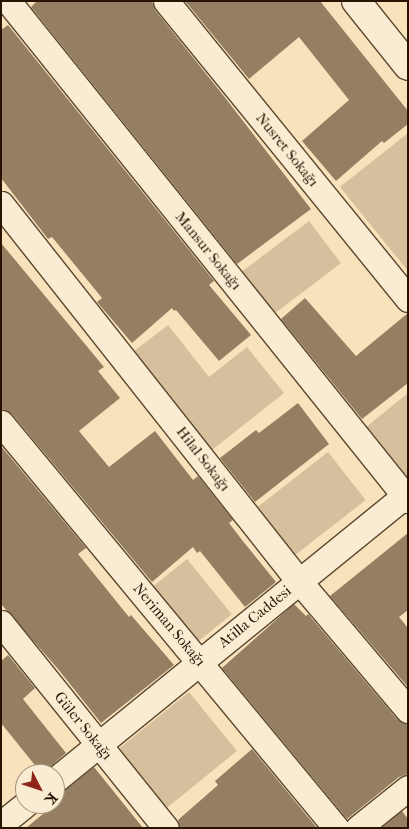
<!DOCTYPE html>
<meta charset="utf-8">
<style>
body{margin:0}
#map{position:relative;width:409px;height:829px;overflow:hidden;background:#f8e2bc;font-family:"IM FELL French Canon",serif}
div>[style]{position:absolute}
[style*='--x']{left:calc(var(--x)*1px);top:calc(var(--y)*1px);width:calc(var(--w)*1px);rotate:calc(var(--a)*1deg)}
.green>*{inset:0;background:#d5bf9c;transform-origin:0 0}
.building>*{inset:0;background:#947f62}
.roads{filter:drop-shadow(1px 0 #5c482f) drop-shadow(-1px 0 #5c482f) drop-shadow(0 1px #5c482f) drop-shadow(0 -1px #5c482f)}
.minor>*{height:25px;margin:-12.5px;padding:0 12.5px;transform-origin:12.5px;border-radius:12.5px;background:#faecd3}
.tertiary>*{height:28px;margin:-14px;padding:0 14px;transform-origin:14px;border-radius:14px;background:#faecd3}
span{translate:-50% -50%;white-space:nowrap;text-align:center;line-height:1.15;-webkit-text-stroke:5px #faecd3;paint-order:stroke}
.street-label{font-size:15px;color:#281400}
.frame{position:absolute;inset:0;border:2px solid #281400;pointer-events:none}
.north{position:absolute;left:15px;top:764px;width:50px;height:50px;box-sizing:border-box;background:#faecd3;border:1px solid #a6967f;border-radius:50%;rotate:131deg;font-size:14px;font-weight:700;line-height:20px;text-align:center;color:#281400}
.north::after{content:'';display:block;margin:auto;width:18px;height:22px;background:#8f2418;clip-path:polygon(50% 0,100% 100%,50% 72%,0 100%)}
</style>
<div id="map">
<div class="green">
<div style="clip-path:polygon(408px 133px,408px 271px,340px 187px)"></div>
<div style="left:309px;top:221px;width:53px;height:89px;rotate:53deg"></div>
<div style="clip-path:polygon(168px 325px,209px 377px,247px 347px,284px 393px,207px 454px,129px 355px)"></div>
<div style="clip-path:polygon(408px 393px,408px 476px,400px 482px,360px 432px)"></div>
<div style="left:328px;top:452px;width:61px;height:93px;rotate:52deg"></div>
<div style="left:187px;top:559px;width:71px;height:56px;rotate:51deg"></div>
<div style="left:189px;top:692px;width:76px;height:103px;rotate:51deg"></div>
</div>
<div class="building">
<div style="clip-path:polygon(37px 1px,152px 1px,155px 10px,223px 95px,311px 209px,237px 264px,31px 7px)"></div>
<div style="clip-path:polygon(185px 1px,320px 1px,408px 111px,408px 124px,384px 143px,382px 141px,336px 181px,302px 141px,349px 100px,299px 37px,249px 79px)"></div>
<div style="clip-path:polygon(8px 25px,214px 281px,209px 285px,251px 335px,219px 361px,176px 310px,174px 311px,172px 308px,132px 343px,97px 302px,102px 298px,52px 237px,48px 239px,1px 178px,1px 30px)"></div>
<div style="clip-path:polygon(1px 243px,104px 367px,98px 371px,120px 398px,79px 431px,109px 467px,155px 431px,193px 480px,198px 476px,233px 520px,229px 523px,242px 540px,276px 582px,245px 607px,200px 551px,197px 553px,193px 547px,152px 582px,12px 414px,1px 409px)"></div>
<div style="clip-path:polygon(305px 298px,356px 356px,408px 313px,408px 383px,362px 419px,281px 319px)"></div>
<div style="clip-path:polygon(298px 403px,329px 444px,255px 502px,220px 458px,256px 430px,259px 433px)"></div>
<div style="clip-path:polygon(1px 446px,86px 548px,78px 554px,129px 617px,131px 615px,174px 665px,101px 723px,58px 669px,1px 604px)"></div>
<div style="clip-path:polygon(408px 533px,408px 610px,399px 617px,408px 628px,408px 687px,330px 596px)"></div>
<div style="clip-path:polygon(294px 604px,306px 616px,308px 614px,397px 719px,408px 724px,408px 774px,399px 777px,347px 819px,222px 668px)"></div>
<div style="clip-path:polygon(8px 655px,35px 688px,23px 699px,66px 753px,42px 774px,1px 723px,1px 661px)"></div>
<div style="clip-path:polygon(252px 749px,317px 828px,180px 828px,178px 820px,218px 785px,215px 781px)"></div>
<div style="clip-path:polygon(94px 767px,143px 828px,26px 828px,61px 799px,57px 794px,64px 791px)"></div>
<div style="clip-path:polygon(402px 811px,408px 819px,408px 828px,381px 828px)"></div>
</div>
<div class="roads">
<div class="minor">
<div style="--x:8;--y:1;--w:640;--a:51.28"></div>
<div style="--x:166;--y:1;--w:384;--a:50.9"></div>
<div style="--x:1;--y:204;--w:481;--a:51.7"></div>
<div style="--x:299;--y:581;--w:169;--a:49.8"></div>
<div style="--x:1;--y:423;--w:526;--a:50.4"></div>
<div style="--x:1;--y:623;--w:263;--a:51.2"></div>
<div style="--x:55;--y:780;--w:455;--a:-39.1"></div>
<div style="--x:1;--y:824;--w:32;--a:-39"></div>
<div style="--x:358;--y:828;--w:64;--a:-38.7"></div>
</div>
<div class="tertiary">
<div style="--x:356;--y:1;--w:83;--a:51.3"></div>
</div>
</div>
<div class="street-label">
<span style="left:287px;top:150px;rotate:51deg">Nusret Sokağı</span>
<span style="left:208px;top:251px;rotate:51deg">Mansur Sokağı</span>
<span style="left:203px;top:459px;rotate:52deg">Hilal Sokağı</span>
<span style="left:255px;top:617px;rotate:-39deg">Atilla Caddesi</span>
<span style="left:169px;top:625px;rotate:50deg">Neriman Sokağı</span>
<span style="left:83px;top:726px;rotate:51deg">Güler Sokağı</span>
</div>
<div class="frame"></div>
<div class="north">K</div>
</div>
